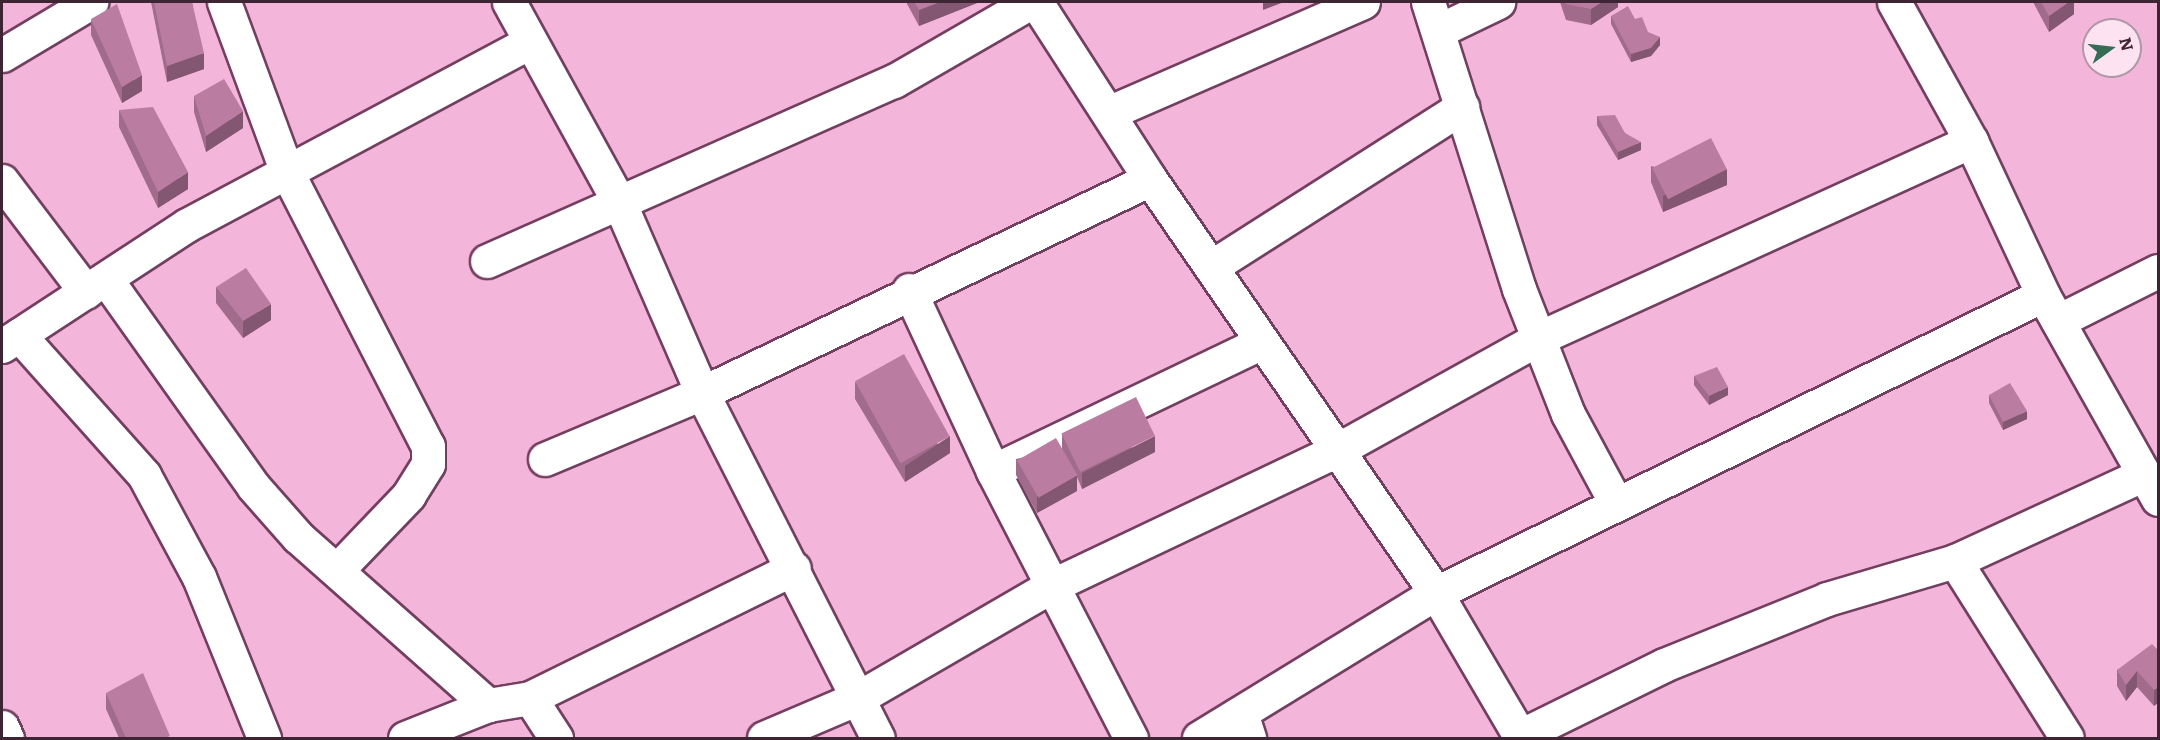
<!DOCTYPE html>
<style>
body{margin:0}
#map{position:relative;width:2160px;height:740px;overflow:hidden;background:#f3b6da;font-family:Literata,serif}
div>[style]{position:absolute}
[style*='--x']{left:calc(var(--x)*1px);top:calc(var(--y)*1px);width:calc(var(--w)*1px);rotate:calc(var(--a)*1deg)}
.roads{filter:drop-shadow(2px 0 #733f60) drop-shadow(-2px 0 #733f60) drop-shadow(0 2px #733f60) drop-shadow(0 -2px #733f60)}
.minor>*{height:33px;margin:-16.5px;padding:0 16.5px;transform-origin:16.5px;border-radius:16.5px;background:#fff}
.wall>*{inset:0;background:#a16b8b}
.shaded-wall>*{inset:0;background:#835771}
.building>*{inset:0;background:#bb7ca2;transform-origin:0 0}
span{translate:-50% -50%;white-space:nowrap;text-align:center;line-height:1.15;-webkit-text-stroke:6px #fde3f2;paint-order:stroke}
.frame{position:absolute;inset:0;border:3px solid #3d2534;pointer-events:none}
.north{position:absolute;left:2082px;top:18px;width:60px;height:60px;box-sizing:border-box;background:#fde3f2;border:2px solid #b097a6;border-radius:50%;rotate:75deg;font-size:16px;font-weight:700;line-height:24px;text-align:center;color:#3d2534}
.north::after{content:'';display:block;margin:auto;width:21px;height:27px;background:#356d54;clip-path:polygon(50% 0,100% 100%,50% 72%,0 100%)}
</style>
<div id="map">
<div class="roads">
<div class="minor">
<div style="--x:224;--y:2;--w:181;--a:69.7"></div>
<div style="--x:287;--y:172;--w:308;--a:62.8"></div>
<div style="--x:428;--y:446;--w:18;--a:90"></div>
<div style="--x:428;--y:464;--w:36;--a:122"></div>
<div style="--x:409;--y:495;--w:103;--a:133.8"></div>
<div style="--x:509;--y:2;--w:230;--a:61.2"></div>
<div style="--x:620;--y:204;--w:206;--a:66.5"></div>
<div style="--x:702;--y:393;--w:387;--a:63"></div>
<div style="--x:1036;--y:2;--w:211;--a:57.2"></div>
<div style="--x:1150;--y:179;--w:503;--a:55.36"></div>
<div style="--x:1436;--y:593;--w:168;--a:59.6"></div>
<div style="--x:1428;--y:2;--w:301;--a:72.4"></div>
<div style="--x:1519;--y:289;--w:134;--a:68.6"></div>
<div style="--x:1568;--y:414;--w:101;--a:61.7"></div>
<div style="--x:1894;--y:2;--w:159;--a:61"></div>
<div style="--x:1971;--y:141;--w:170;--a:64.9"></div>
<div style="--x:2043;--y:295;--w:234;--a:60.6"></div>
<div style="--x:1438;--y:31;--w:67;--a:-25.8"></div>
<div style="--x:2;--y:55;--w:104;--a:-30.8"></div>
<div style="--x:1108;--y:113;--w:278;--a:-23.5"></div>
<div style="--x:2;--y:181;--w:139;--a:52.9"></div>
<div style="--x:487;--y:261;--w:445;--a:-23.9"></div>
<div style="--x:894;--y:81;--w:158;--a:-30"></div>
<div style="--x:1211;--y:267;--w:298;--a:-32.5"></div>
<div style="--x:106;--y:279;--w:254;--a:54.6"></div>
<div style="--x:253;--y:486;--w:68;--a:48.6"></div>
<div style="--x:298;--y:537;--w:254;--a:41.5"></div>
<div style="--x:909;--y:290;--w:200;--a:65.1"></div>
<div style="--x:993;--y:471;--w:301;--a:62.7"></div>
<div style="--x:2058;--y:321;--w:112;--a:-26.6"></div>
<div style="--x:19;--y:335;--w:188;--a:48.2"></div>
<div style="--x:144;--y:475;--w:116;--a:61.7"></div>
<div style="--x:199;--y:577;--w:174;--a:68"></div>
<div style="--x:2;--y:346;--w:221;--a:-33.2"></div>
<div style="--x:187;--y:225;--w:387;--a:-28.1"></div>
<div style="--x:545;--y:459;--w:170;--a:-22.8"></div>
<div style="--x:702;--y:393;--w:496;--a:-25.5"></div>
<div style="--x:993;--y:471;--w:298;--a:-25.6"></div>
<div style="--x:1955;--y:561;--w:209;--a:57.7"></div>
<div style="--x:530;--y:698;--w:48;--a:57"></div>
<div style="--x:1241;--y:713;--w:26;--a:72"></div>
<div style="--x:2;--y:727;--w:12;--a:66"></div>
<div style="--x:1520;--y:736;--w:161;--a:-26.2"></div>
<div style="--x:1664;--y:665;--w:176;--a:-22"></div>
<div style="--x:1827;--y:599;--w:134;--a:-16.5"></div>
<div style="--x:1955;--y:561;--w:208;--a:-24.7"></div>
<div style="--x:405;--y:738;--w:89;--a:-21.7"></div>
<div style="--x:488;--y:705;--w:43;--a:-9.5"></div>
<div style="--x:530;--y:698;--w:294;--a:-26.2"></div>
<div style="--x:764;--y:738;--w:102;--a:-23.1"></div>
<div style="--x:858;--y:698;--w:223;--a:-30.1"></div>
<div style="--x:1051;--y:586;--w:319;--a:-25.4"></div>
<div style="--x:1339;--y:449;--w:229;--a:-29"></div>
<div style="--x:1539;--y:338;--w:475;--a:-24.5"></div>
<div style="--x:1199;--y:738;--w:278;--a:-31.5"></div>
<div style="--x:1436;--y:593;--w:676;--a:-26.15"></div>
</div>
</div>
<div class="wall">
<div style="clip-path:polygon(151px 2px,192px 2px,204px 69px,167px 82px)"></div>
<div style="clip-path:polygon(906px 2px,977px 2px,977px 3px,919px 26px)"></div>
<div style="clip-path:polygon(1560px 2px,1618px 2px,1618px 7px,1591px 25px,1566px 20px)"></div>
<div style="clip-path:polygon(2033px 2px,2074px 2px,2074px 14px,2049px 32px)"></div>
<div style="clip-path:polygon(1611px 16px,1635px 19px,1660px 45px,1651px 56px,1631px 62px,1611px 24px)"></div>
<div style="clip-path:polygon(91px 19px,142px 91px,122px 103px,91px 35px)"></div>
<div style="clip-path:polygon(194px 96px,243px 128px,206px 152px,194px 112px)"></div>
<div style="clip-path:polygon(119px 110px,188px 189px,158px 208px,119px 127px)"></div>
<div style="clip-path:polygon(1597px 116px,1625px 133px,1641px 150px,1618px 160px,1597px 125px)"></div>
<div style="clip-path:polygon(1651px 166px,1727px 185px,1663px 212px,1651px 182px)"></div>
<div style="clip-path:polygon(216px 287px,271px 320px,243px 338px,216px 303px)"></div>
<div style="clip-path:polygon(1694px 376px,1728px 395px,1709px 405px,1694px 385px)"></div>
<div style="clip-path:polygon(855px 382px,950px 453px,905px 482px,855px 399px)"></div>
<div style="clip-path:polygon(1989px 395px,2027px 419px,2003px 430px,1989px 403px)"></div>
<div style="clip-path:polygon(1062px 434px,1155px 452px,1082px 489px,1077px 477px,1077px 491px,1037px 513px,1016px 475px,1016px 459px,1062px 449px)"></div>
<div style="clip-path:polygon(2158px 650px,2154px 706px,2137px 687px,2126px 701px,2117px 686px,2117px 670px)"></div>
<div style="clip-path:polygon(106px 693px,170px 738px,119px 738px,106px 709px)"></div>
</div>
<div class="shaded-wall">
<div style="clip-path:polygon(940px 2px,977px 2px,977px 3px,919px 26px,919px 10px)"></div>
<div style="clip-path:polygon(1263px 2px,1284px 2px,1263px 10px)"></div>
<div style="clip-path:polygon(1602px 2px,1618px 2px,1618px 7px,1591px 25px,1591px 9px)"></div>
<div style="clip-path:polygon(2069px 2px,2074px 2px,2074px 14px,2049px 32px,2049px 16px)"></div>
<div style="clip-path:polygon(1660px 37px,1660px 45px,1651px 56px,1631px 62px,1631px 54px)"></div>
<div style="clip-path:polygon(204px 53px,204px 69px,167px 82px,167px 66px)"></div>
<div style="clip-path:polygon(142px 75px,142px 91px,122px 103px,122px 87px)"></div>
<div style="clip-path:polygon(243px 111px,243px 128px,206px 152px,206px 136px)"></div>
<div style="clip-path:polygon(1641px 142px,1641px 150px,1618px 160px,1618px 152px)"></div>
<div style="clip-path:polygon(1727px 169px,1727px 185px,1663px 212px,1663px 196px)"></div>
<div style="clip-path:polygon(188px 172px,188px 189px,158px 208px,158px 192px)"></div>
<div style="clip-path:polygon(271px 304px,271px 320px,243px 338px,243px 321px)"></div>
<div style="clip-path:polygon(1728px 387px,1728px 395px,1709px 405px,1709px 396px)"></div>
<div style="clip-path:polygon(2027px 411px,2027px 419px,2003px 430px,2003px 422px)"></div>
<div style="clip-path:polygon(950px 436px,950px 453px,905px 482px,905px 466px)"></div>
<div style="clip-path:polygon(1155px 436px,1155px 452px,1082px 489px,1082px 473px)"></div>
<div style="clip-path:polygon(1077px 475px,1077px 491px,1037px 513px,1037px 496px)"></div>
<div style="clip-path:polygon(2137px 671px,2137px 687px,2126px 701px,2126px 685px)"></div>
<div style="clip-path:polygon(2158px 687px,2158px 703px,2154px 706px,2154px 690px)"></div>
</div>
<div class="building">
<div style="clip-path:polygon(154px 2px,192px 2px,204px 53px,167px 66px)"></div>
<div style="clip-path:polygon(914px 2px,940px 2px,919px 10px)"></div>
<div style="clip-path:polygon(1565px 2px,1602px 2px,1591px 9px,1566px 4px)"></div>
<div style="clip-path:polygon(2041px 2px,2069px 2px,2049px 16px)"></div>
<div style="clip-path:polygon(117px 4px,142px 75px,122px 87px,91px 19px)"></div>
<div style="clip-path:polygon(1628px 6px,1635px 19px,1642px 17px,1648px 32px,1660px 37px,1651px 48px,1631px 54px,1611px 16px)"></div>
<div style="clip-path:polygon(224px 79px,243px 111px,206px 136px,194px 96px)"></div>
<div style="clip-path:polygon(153px 107px,188px 172px,158px 192px,119px 110px)"></div>
<div style="clip-path:polygon(1615px 115px,1625px 133px,1641px 142px,1618px 152px,1597px 116px)"></div>
<div style="left:1711px;top:138px;width:35px;height:66px;rotate:63deg"></div>
<div style="clip-path:polygon(246px 268px,271px 304px,243px 321px,216px 287px)"></div>
<div style="left:904px;top:354px;width:94px;height:56px;rotate:61deg"></div>
<div style="clip-path:polygon(1717px 367px,1728px 387px,1709px 396px,1694px 376px)"></div>
<div style="clip-path:polygon(2010px 383px,2027px 411px,2003px 422px,1989px 395px)"></div>
<div style="left:1136px;top:397px;width:43px;height:83px;rotate:64deg"></div>
<div style="left:1056px;top:438px;width:43px;height:45px;rotate:60deg"></div>
<div style="clip-path:polygon(2152px 644px,2158px 650px,2158px 687px,2154px 690px,2137px 671px,2126px 685px,2117px 670px)"></div>
<div style="clip-path:polygon(143px 673px,170px 736px,163px 738px,126px 738px,106px 693px)"></div>
</div>
<div class="frame"></div>
<div class="north">N</div>
</div>
